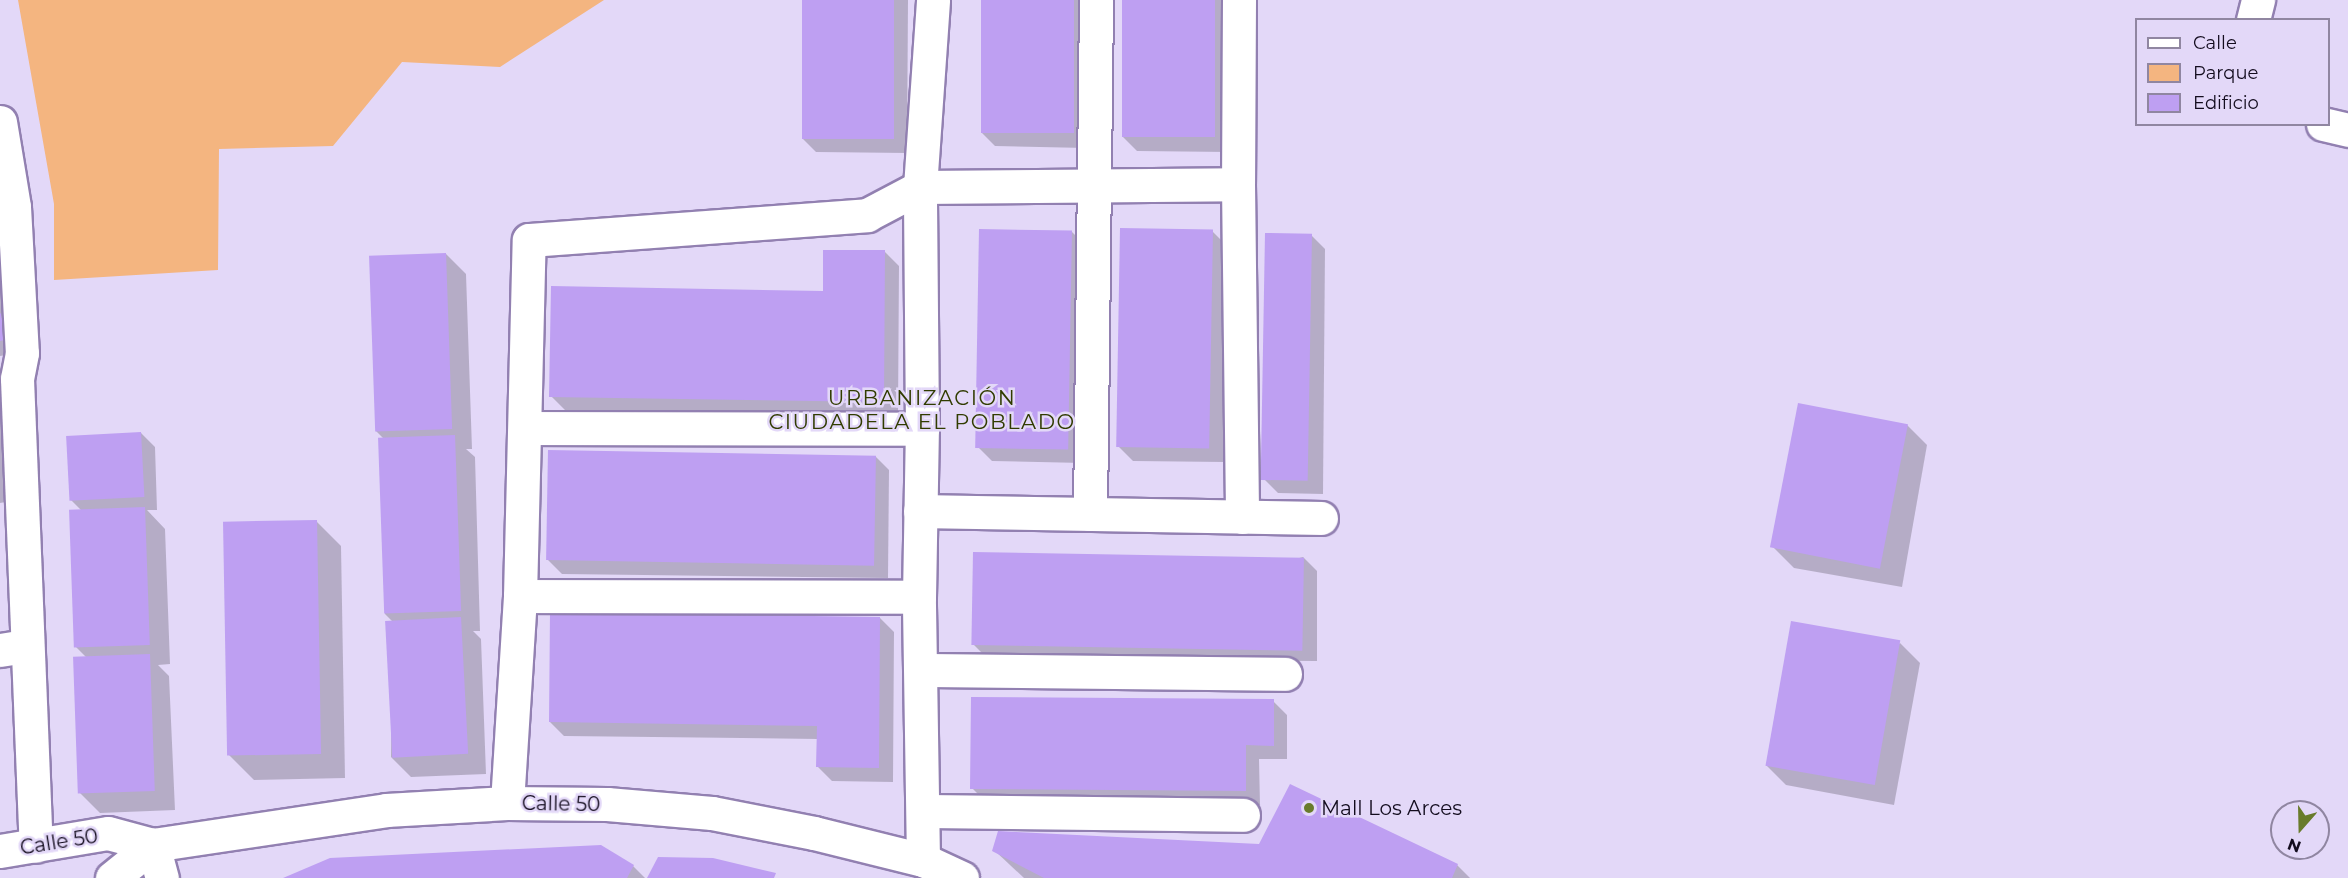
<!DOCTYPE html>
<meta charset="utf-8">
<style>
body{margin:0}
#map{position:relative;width:2348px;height:878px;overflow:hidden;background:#e3d8f8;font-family:Montserrat,sans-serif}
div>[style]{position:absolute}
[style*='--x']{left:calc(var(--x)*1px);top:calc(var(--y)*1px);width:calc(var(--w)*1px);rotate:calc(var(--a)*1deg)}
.green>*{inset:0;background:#f4b580}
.shadow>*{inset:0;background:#0003}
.building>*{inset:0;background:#be9ff2;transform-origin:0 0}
.roads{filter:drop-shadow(2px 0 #9280b1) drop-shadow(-2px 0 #9280b1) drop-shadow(0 2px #9280b1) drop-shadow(0 -2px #9280b1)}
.minor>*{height:33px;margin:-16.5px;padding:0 16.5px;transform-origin:16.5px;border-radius:16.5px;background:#fff}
.tertiary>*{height:33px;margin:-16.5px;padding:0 16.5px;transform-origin:16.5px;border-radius:16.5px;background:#fff}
.secondary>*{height:33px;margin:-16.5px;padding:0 16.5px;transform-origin:16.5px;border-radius:16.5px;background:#fff}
.dots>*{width:16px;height:16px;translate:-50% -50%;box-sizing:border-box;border:3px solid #e3d8f8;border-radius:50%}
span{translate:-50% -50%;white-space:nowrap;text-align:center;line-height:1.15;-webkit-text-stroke:5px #e3d8f8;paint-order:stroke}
.street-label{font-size:20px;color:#130c1e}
.poi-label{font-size:20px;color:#130c1e}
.left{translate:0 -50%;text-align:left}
.neighbourhood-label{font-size:21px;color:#313c00;letter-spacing:1.5px}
.legend{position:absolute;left:2135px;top:18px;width:195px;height:108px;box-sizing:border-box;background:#e3d8f8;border:2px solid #9086a1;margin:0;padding:8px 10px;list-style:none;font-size:18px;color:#130c1e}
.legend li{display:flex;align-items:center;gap:12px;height:30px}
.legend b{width:30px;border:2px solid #9086a1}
.north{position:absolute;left:2270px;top:800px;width:60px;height:60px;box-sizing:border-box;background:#e3d8f8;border:2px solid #9086a1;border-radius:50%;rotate:200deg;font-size:16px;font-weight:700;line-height:24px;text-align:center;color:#130c1e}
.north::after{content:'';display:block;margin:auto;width:21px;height:27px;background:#697b2b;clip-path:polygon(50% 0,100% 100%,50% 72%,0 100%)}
</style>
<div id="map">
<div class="green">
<div style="clip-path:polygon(18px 0,604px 0,500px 67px,402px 62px,333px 146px,219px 149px,218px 270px,54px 280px,54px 204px)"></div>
</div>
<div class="shadow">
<div style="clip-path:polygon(803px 0,908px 0,907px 153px,816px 152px,802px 138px)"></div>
<div style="clip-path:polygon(982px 0,1088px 0,1086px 148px,995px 146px,981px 132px)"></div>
<div style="clip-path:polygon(1124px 0,1229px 0,1228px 152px,1137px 151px,1123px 137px)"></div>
<div style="clip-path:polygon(1071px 231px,1085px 245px,1083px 463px,992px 461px,978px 447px)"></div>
<div style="clip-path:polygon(1212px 231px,1226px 245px,1224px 462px,1133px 461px,1119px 447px)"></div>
<div style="clip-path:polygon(1311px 235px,1325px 249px,1323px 494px,1278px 493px,1264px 479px)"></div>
<div style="clip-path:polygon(0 241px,19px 353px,0 356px)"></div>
<div style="clip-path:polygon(885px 252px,899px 266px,898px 415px,565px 410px,551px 396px,824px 292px)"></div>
<div style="clip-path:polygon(446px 254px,466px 274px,472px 449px,466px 449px,475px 457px,480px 631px,473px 631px,481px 639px,486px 774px,411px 777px,391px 757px,392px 621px,385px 614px,384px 439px,376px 431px)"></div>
<div style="clip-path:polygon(0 392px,17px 500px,0 503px)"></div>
<div style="clip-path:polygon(1907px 425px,1927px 445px,1902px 587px,1794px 568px,1774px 548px)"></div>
<div style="clip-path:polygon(141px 433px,155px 447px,157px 510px,147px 510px,165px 529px,170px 664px,158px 665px,169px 676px,175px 810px,100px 813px,80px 793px,86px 657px,75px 646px,82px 511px,70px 499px)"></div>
<div style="clip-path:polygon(875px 456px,889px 470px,888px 578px,562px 574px,548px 560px)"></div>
<div style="clip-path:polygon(316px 521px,341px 546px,345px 778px,254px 780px,229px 755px)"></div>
<div style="clip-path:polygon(1303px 557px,1317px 571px,1317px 661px,988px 659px,974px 645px)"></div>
<div style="clip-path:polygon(880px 618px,894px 632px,893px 782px,832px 781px,818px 767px,818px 739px,564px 736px,550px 722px)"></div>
<div style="clip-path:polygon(1900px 643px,1920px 663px,1894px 805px,1786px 785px,1766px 765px)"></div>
<div style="clip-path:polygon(1273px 701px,1287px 715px,1287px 759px,1259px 759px,1260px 805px,986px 802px,972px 788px)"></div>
<div style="clip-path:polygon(1260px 845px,1457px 865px,1470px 878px,1024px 878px,994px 850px)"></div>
<div style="clip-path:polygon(601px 847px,633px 866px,645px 878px,287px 878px)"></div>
</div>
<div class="building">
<div style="left:802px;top:0;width:92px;height:139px"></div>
<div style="left:981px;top:0;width:93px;height:133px"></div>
<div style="left:1122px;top:0;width:93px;height:137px"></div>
<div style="left:1120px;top:228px;width:93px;height:219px;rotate:1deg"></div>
<div style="left:979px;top:229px;width:93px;height:219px;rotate:1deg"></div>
<div style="left:1265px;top:233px;width:47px;height:247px;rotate:1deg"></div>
<div style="clip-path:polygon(823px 250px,885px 250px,884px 402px,549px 397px,551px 286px,823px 291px)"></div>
<div style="left:446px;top:253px;width:176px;height:77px;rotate:88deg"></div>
<div style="clip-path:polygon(1px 313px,5px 340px,0 341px,0 314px)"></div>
<div style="left:1798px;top:403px;width:112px;height:147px;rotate:11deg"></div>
<div style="left:141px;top:432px;width:65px;height:75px;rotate:87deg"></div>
<div style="left:455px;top:435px;width:176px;height:77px;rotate:88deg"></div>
<div style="left:548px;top:450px;width:328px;height:110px;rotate:1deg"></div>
<div style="left:145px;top:507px;width:138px;height:76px;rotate:88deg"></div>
<div style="left:317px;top:520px;width:234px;height:94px;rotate:89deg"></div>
<div style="left:973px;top:552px;width:331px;height:93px;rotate:1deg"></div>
<div style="clip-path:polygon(550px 612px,880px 617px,879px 768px,816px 767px,817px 726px,549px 722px)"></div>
<div style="left:461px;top:617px;width:137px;height:76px;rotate:87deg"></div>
<div style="left:1791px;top:621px;width:111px;height:147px;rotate:10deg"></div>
<div style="left:150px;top:654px;width:137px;height:77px;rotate:88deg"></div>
<div style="clip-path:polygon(971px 697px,1274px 699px,1274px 746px,1246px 745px,1246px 791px,970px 789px)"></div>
<div style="clip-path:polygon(1290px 784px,1458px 864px,1452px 878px,1044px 878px,992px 851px,998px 831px,1259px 844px)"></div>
<div style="clip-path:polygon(601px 845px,634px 865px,627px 878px,283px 878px,330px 858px)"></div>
<div style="clip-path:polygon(658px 857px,713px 858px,776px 873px,774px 878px,647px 878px)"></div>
</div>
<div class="roads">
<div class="minor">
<div style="--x:1239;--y:0;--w:184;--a:90.3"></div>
<div style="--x:1238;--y:184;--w:333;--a:89.3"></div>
<div style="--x:2253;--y:20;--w:21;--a:-76"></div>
<div style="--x:2323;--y:124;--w:26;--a:13"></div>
<div style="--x:526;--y:428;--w:396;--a:0.1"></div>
<div style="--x:920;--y:511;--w:401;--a:1"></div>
<div style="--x:1090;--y:514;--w:514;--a:-89.33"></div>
<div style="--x:520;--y:596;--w:399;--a:0.1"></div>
<div style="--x:0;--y:650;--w:26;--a:-9"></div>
<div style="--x:921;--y:670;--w:364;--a:0.6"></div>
<div style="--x:507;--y:803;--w:207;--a:-86.4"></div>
<div style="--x:520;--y:596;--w:356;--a:-88.6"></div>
<div style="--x:529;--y:240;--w:339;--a:-4.2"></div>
<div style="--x:867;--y:215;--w:60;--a:-27.8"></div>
<div style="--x:920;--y:187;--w:318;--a:-0.5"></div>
<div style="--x:923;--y:811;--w:320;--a:0.7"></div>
<div style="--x:153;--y:845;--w:34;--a:75"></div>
<div style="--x:923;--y:860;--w:263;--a:-90.9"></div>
<div style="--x:919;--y:597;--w:168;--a:-89"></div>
<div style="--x:922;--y:429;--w:242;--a:-90.5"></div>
<div style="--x:920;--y:187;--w:187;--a:-86"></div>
</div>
<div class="tertiary">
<div style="--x:0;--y:122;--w:86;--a:80.6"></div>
<div style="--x:14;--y:207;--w:146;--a:86.9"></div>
<div style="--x:22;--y:353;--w:26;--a:101"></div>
<div style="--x:17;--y:379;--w:467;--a:87.7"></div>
</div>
<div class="secondary">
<div style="--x:0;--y:851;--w:109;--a:-9.5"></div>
<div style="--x:108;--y:833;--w:47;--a:14.9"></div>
<div style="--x:153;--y:845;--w:236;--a:-8.5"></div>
<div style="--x:386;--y:810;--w:121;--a:-3.3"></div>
<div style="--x:507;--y:803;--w:100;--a:0.6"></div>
<div style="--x:607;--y:804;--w:105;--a:4.9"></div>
<div style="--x:712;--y:813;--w:104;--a:11.1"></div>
<div style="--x:814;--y:833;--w:112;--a:13.9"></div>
<div style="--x:923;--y:860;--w:43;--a:24.8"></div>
<div style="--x:112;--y:878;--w:53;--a:-38.8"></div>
</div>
</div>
<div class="dots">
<div style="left:1309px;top:808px;background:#697b2b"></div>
</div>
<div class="street-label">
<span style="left:561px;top:804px;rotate:1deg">Calle 50</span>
<span style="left:59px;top:842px;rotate:-9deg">Calle 50</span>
</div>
<div class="poi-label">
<span class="left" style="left:1321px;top:808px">Mall Los Arces</span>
</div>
<div class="neighbourhood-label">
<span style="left:922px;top:410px">URBANIZACIÓN<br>CIUDADELA EL POBLADO</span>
</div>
<ul class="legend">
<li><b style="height:8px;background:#fff"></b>Calle</li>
<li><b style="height:16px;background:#f4b580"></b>Parque</li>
<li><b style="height:16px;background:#be9ff2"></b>Edificio</li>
</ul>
<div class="north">N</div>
</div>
